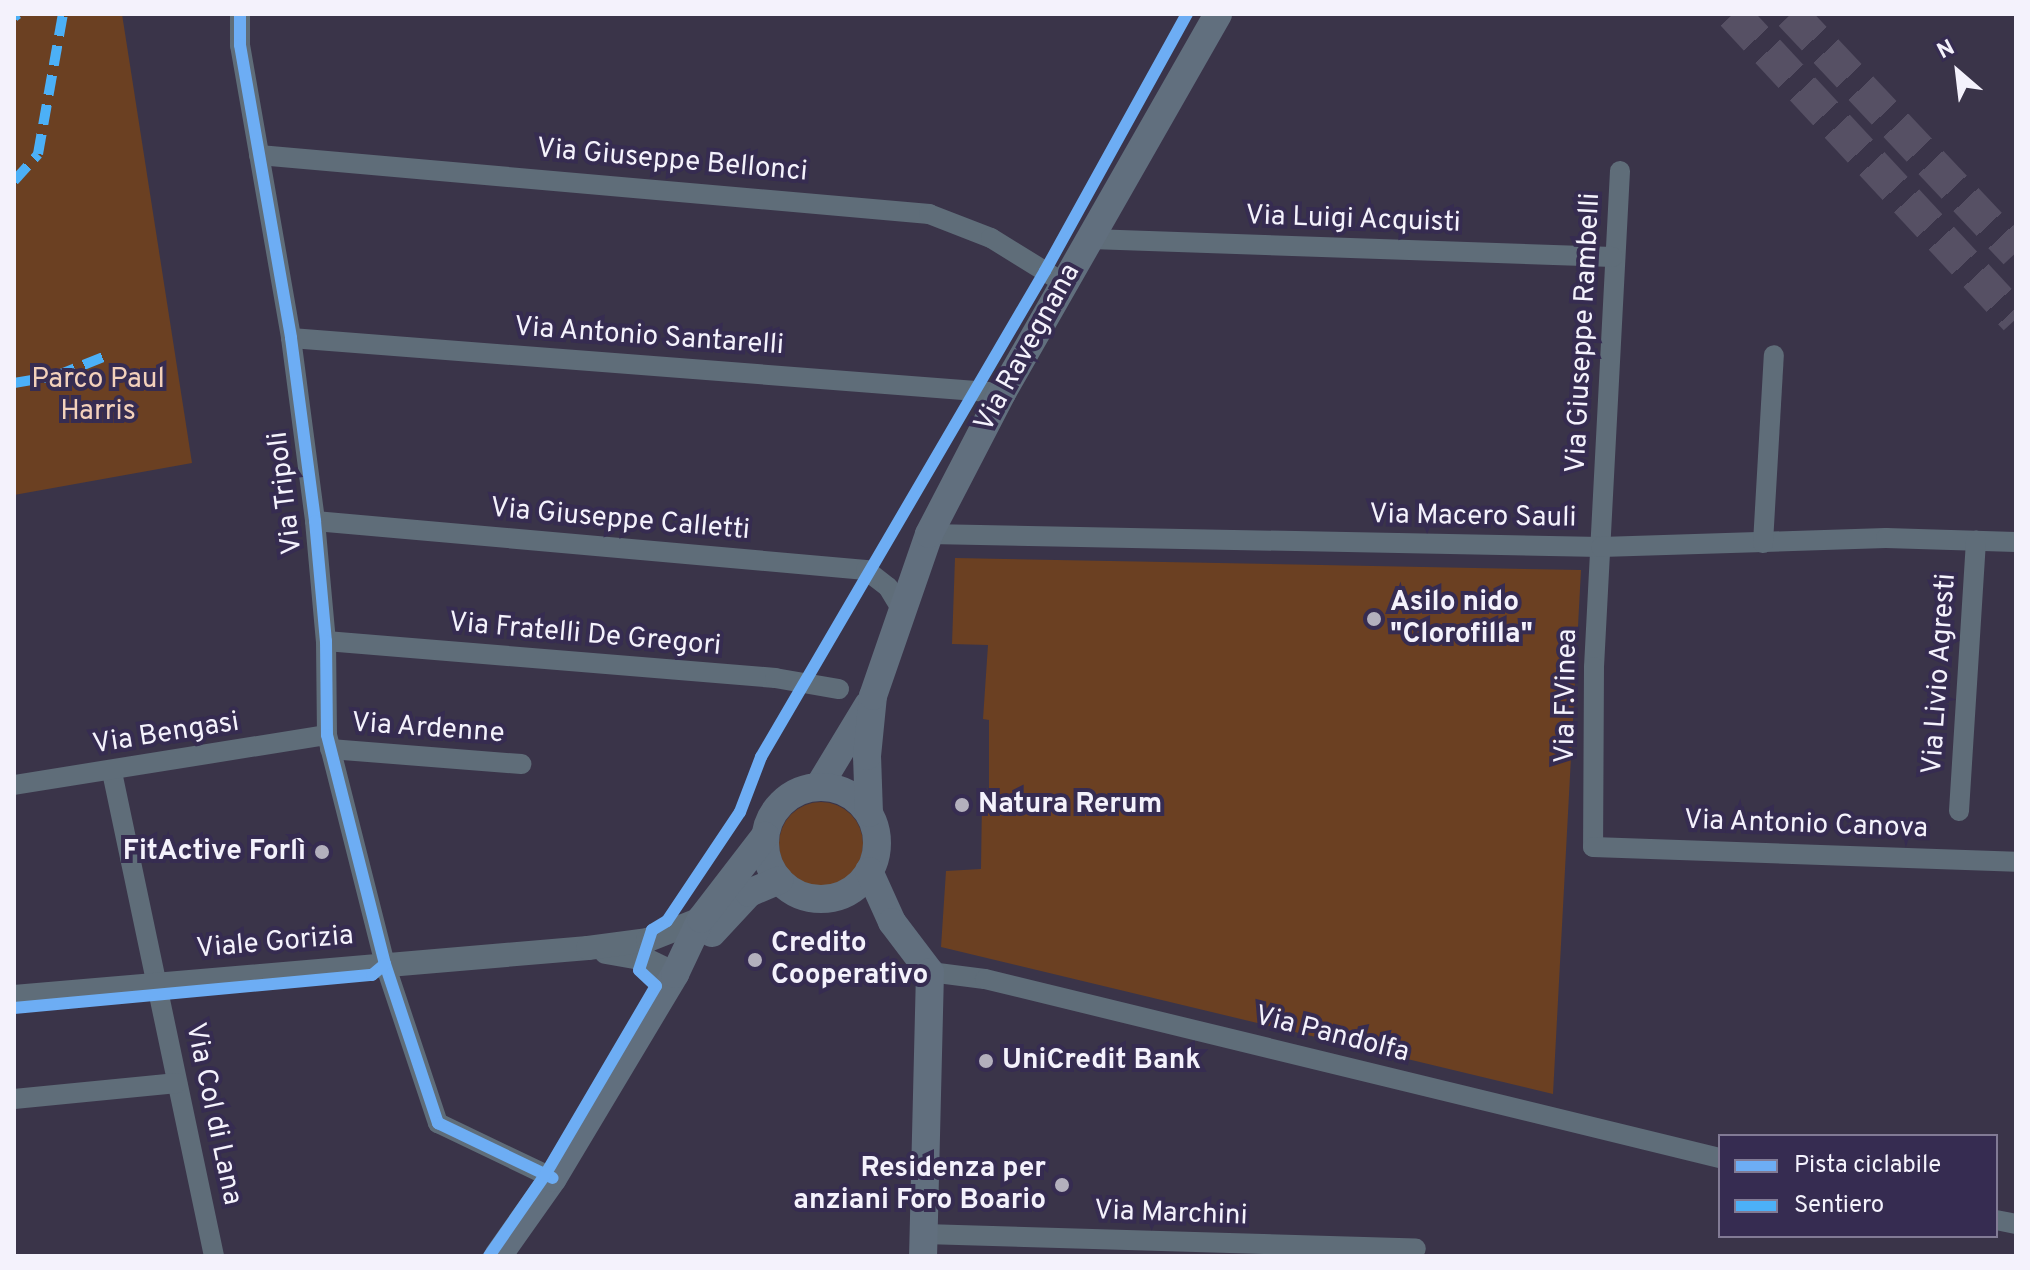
<!DOCTYPE html>
<meta charset="utf-8">
<style>
body{margin:0}
#map{position:relative;width:2030px;height:1270px;overflow:hidden;background:#3a3449;font-family:Overpass,sans-serif}
div>[style]{position:absolute}
[style*='--x']{left:calc(var(--x)*1px);top:calc(var(--y)*1px);width:calc(var(--w)*1px);rotate:calc(var(--a)*1deg)}
.green>*{inset:0;background:#6b4022}
.round{border-radius:50%}
.trunk-tunnel>*{height:34px;margin-top:-17px;transform-origin:0;background:repeating-linear-gradient(90deg,#565064 0 34px,transparent 0 51px)}
.minor>*{height:20px;margin:-10px;padding:0 10px;transform-origin:10px;border-radius:10px;background:#5f6d79}
.tertiary>*{height:24px;margin:-12px;padding:0 12px;transform-origin:12px;border-radius:12px;background:#5f6d79}
.secondary>*{height:28px;margin:-14px;padding:0 14px;transform-origin:14px;border-radius:14px;background:#616f7e}
.secondary>.ring{margin:-14px;padding:0;box-sizing:content-box;background:none;border:28px solid #616f7e;border-radius:50%}
.quiet>*{height:10px;margin-top:-5px;transform-origin:0;background:repeating-linear-gradient(90deg,#4cb0f7 0 20px,transparent 0 30px)}
.cycleway>*{height:12px;margin:-6px;padding:0 6px;transform-origin:6px;border-radius:6px;background:#6dadf4}
.dots>*{width:22px;height:22px;translate:-50% -50%;box-sizing:border-box;border:4px solid #362c51;border-radius:50%}
span{translate:-50% -50%;white-space:nowrap;text-align:center;line-height:1.15;-webkit-text-stroke:8px #362c51;paint-order:stroke}
.street-label{font-size:28px;color:#f4f2fc}
.park-label{font-size:28px;color:#f3d1bb}
.poi-label{font-size:28px;color:#f4f2fc;font-weight:700}
.left{translate:0 -50%;text-align:left}
.right{translate:-100% -50%;text-align:right}
.frame{position:absolute;inset:0;border:16px solid #f4f2fc;pointer-events:none}
.legend{position:absolute;left:1718px;top:1134px;width:280px;height:104px;box-sizing:border-box;background:#362c51;border:2px solid #827b95;margin:0;padding:10px 14px;list-style:none;font-size:24px;color:#f4f2fc}
.legend li{display:flex;align-items:center;gap:16px;height:40px}
.legend b{width:40px;border:2px solid #827b95}
.north{position:absolute;left:1918px;top:32px;width:80px;height:80px;-webkit-text-stroke:6px #362c51;paint-order:stroke;rotate:332deg;font-size:22px;font-weight:700;line-height:32px;text-align:center;color:#f4f2fc}
.north::after{content:'';display:block;margin:auto;width:28px;height:36px;background:#f4f2fc;clip-path:polygon(50% 0,100% 100%,50% 72%,0 100%)}
</style>
<div id="map">
<div class="green">
<div style="clip-path:polygon(14px 14px,122px 14px,192px 463px,14px 495px)"></div>
<div style="clip-path:polygon(955px 558px,1581px 570px,1553px 1094px,941px 947px,946px 871px,981px 869px,982px 799px,989px 798px,989px 720px,983px 719px,988px 645px,952px 644px)"></div>
<div class="round" style="left:779px;top:802px;width:84px;height:84px"></div>
</div>
<div class="trunk-tunnel">
<div style="--x:1733;--y:14;--w:416;--a:47.1"></div>
<div style="--x:1791;--y:14;--w:328;--a:46.7"></div>
</div>
<div class="minor">
<div style="--x:240;--y:14;--w:31;--a:90"></div>
<div style="--x:240;--y:45;--w:297;--a:80.1"></div>
<div style="--x:291;--y:338;--w:185;--a:82.5"></div>
<div style="--x:315;--y:521;--w:121;--a:84.8"></div>
<div style="--x:326;--y:641;--w:94;--a:89.4"></div>
<div style="--x:327;--y:735;--w:236;--a:75.8"></div>
<div style="--x:385;--y:964;--w:168;--a:71.6"></div>
<div style="--x:438;--y:1123;--w:127;--a:25.6"></div>
<div style="--x:259;--y:155;--w:673;--a:5.03"></div>
<div style="--x:929;--y:214;--w:66;--a:21.2"></div>
<div style="--x:991;--y:238;--w:86;--a:31.7"></div>
<div style="--x:1620;--y:171;--w:497;--a:93"></div>
<div style="--x:1594;--y:667;--w:180;--a:90.3"></div>
<div style="--x:1593;--y:847;--w:423;--a:2"></div>
<div style="--x:1091;--y:239;--w:522;--a:1.97"></div>
<div style="--x:291;--y:338;--w:713;--a:4.42"></div>
<div style="--x:315;--y:521;--w:553;--a:5.08"></div>
<div style="--x:866;--y:570;--w:28;--a:38"></div>
<div style="--x:888;--y:587;--w:27;--a:59"></div>
<div style="--x:929;--y:534;--w:672;--a:1.11"></div>
<div style="--x:1601;--y:547;--w:285;--a:-1.8"></div>
<div style="--x:1886;--y:538;--w:130;--a:1.8"></div>
<div style="--x:1763;--y:543;--w:188;--a:-86.7"></div>
<div style="--x:326;--y:641;--w:451;--a:4.7"></div>
<div style="--x:775;--y:678;--w:65;--a:9.8"></div>
<div style="--x:330;--y:749;--w:192;--a:4.5"></div>
<div style="--x:112;--y:772;--w:495;--a:78.1"></div>
<div style="--x:14;--y:785;--w:317;--a:-9.1"></div>
<div style="--x:1959;--y:811;--w:271;--a:-86.4"></div>
<div style="--x:930;--y:972;--w:55;--a:7.3"></div>
<div style="--x:985;--y:979;--w:756;--a:13.69"></div>
<div style="--x:14;--y:1099;--w:164;--a:-5.6"></div>
<div style="--x:1996;--y:1220;--w:20;--a:11"></div>
<div style="--x:924;--y:1234;--w:492;--a:1.7"></div>
</div>
<div class="tertiary">
<div style="--x:606;--y:952;--w:39;--a:10"></div>
<div style="--x:644;--y:959;--w:34;--a:26"></div>
<div style="--x:14;--y:997;--w:576;--a:-4.88"></div>
<div style="--x:588;--y:948;--w:61;--a:-7.6"></div>
<div style="--x:648;--y:940;--w:57;--a:-21.6"></div>
</div>
<div class="secondary">
<div style="--x:819;--y:786;--w:95;--a:-58.8"></div>
<div class="ring" style="left:765px;top:787px;width:84px;height:84px"></div>
<div style="--x:869;--y:813;--w:57;--a:-92"></div>
<div style="--x:867;--y:756;--w:60;--a:-84.3"></div>
<div style="--x:873;--y:696;--w:171;--a:-70.9"></div>
<div style="--x:929;--y:534;--w:159;--a:-62.6"></div>
<div style="--x:1002;--y:393;--w:436;--a:-60.3"></div>
<div style="--x:869;--y:871;--w:56;--a:65.7"></div>
<div style="--x:892;--y:922;--w:63;--a:52.8"></div>
<div style="--x:930;--y:972;--w:284;--a:91.4"></div>
<div style="--x:712;--y:933;--w:54;--a:-47.2"></div>
<div style="--x:749;--y:893;--w:33;--a:-23"></div>
<div style="--x:498;--y:1256;--w:95;--a:-54.8"></div>
<div style="--x:553;--y:1178;--w:238;--a:-59.1"></div>
<div style="--x:675;--y:974;--w:61;--a:-64.7"></div>
<div style="--x:701;--y:919;--w:105;--a:-52.4"></div>
</div>
<div class="quiet">
<div style="--x:14;--y:17;--w:5;--a:-37"></div>
<div style="--x:14;--y:181;--w:36;--a:-48"></div>
<div style="--x:38;--y:154;--w:142;--a:-79.9"></div>
<div style="--x:14;--y:383;--w:43;--a:-9.5"></div>
<div style="--x:56;--y:376;--w:56;--a:-22"></div>
</div>
<div class="cycleway">
<div style="--x:240;--y:14;--w:31;--a:90"></div>
<div style="--x:240;--y:45;--w:297;--a:80.1"></div>
<div style="--x:291;--y:338;--w:185;--a:82.5"></div>
<div style="--x:315;--y:521;--w:121;--a:84.8"></div>
<div style="--x:326;--y:641;--w:94;--a:89.4"></div>
<div style="--x:327;--y:735;--w:236;--a:75.8"></div>
<div style="--x:385;--y:964;--w:168;--a:71.6"></div>
<div style="--x:438;--y:1123;--w:127;--a:25.6"></div>
<div style="--x:14;--y:1008;--w:360;--a:-5.3"></div>
<div style="--x:372;--y:975;--w:17;--a:-40"></div>
<div style="--x:489;--y:1256;--w:98;--a:-55.3"></div>
<div style="--x:545;--y:1175;--w:219;--a:-59.6"></div>
<div style="--x:656;--y:986;--w:23;--a:-137"></div>
<div style="--x:639;--y:970;--w:42;--a:-72"></div>
<div style="--x:652;--y:930;--w:17;--a:-31"></div>
<div style="--x:667;--y:921;--w:131;--a:-56.2"></div>
<div style="--x:740;--y:812;--w:59;--a:-69.1"></div>
<div style="--x:761;--y:757;--w:563;--a:-59.7"></div>
<div style="--x:1045;--y:271;--w:294;--a:-61.1"></div>
</div>
<div class="dots">
<div style="left:1374px;top:619px;background:#b3b0bd"></div>
<div style="left:962px;top:805px;background:#b3b0bd"></div>
<div style="left:322px;top:852px;background:#b3b0bd"></div>
<div style="left:755px;top:960px;background:#b3b0bd"></div>
<div style="left:986px;top:1061px;background:#b3b0bd"></div>
<div style="left:1062px;top:1185px;background:#b3b0bd"></div>
</div>
<div class="street-label">
<span style="left:672px;top:161px;rotate:5deg">Via Giuseppe Bellonci</span>
<span style="left:1353px;top:220px;rotate:2deg">Via Luigi Acquisti</span>
<span style="left:1584px;top:333px;rotate:-87deg">Via Giuseppe Rambelli</span>
<span style="left:649px;top:337px;rotate:4deg">Via Antonio Santarelli</span>
<span style="left:1028px;top:348px;rotate:-61deg">Via Ravegnana</span>
<span style="left:286px;top:493px;rotate:-97deg">Via Tripoli</span>
<span style="left:1473px;top:517px;rotate:1deg">Via Macero Sauli</span>
<span style="left:620px;top:520px;rotate:5deg">Via Giuseppe Calletti</span>
<span style="left:585px;top:635px;rotate:5deg">Via Fratelli De Gregori</span>
<span style="left:1940px;top:674px;rotate:-86deg">Via Livio Agresti</span>
<span style="left:1567px;top:696px;rotate:-89deg">Via F.Vinea</span>
<span style="left:428px;top:729px;rotate:4deg">Via Ardenne</span>
<span style="left:166px;top:734px;rotate:-9deg">Via Bengasi</span>
<span style="left:1806px;top:825px;rotate:2deg">Via Antonio Canova</span>
<span style="left:275px;top:943px;rotate:-5deg">Viale Gorizia</span>
<span style="left:1332px;top:1035px;rotate:14deg">Via Pandolfa</span>
<span style="left:213px;top:1114px;rotate:78deg">Via Col di Lana</span>
<span style="left:1171px;top:1214px;rotate:2deg">Via Marchini</span>
</div>
<div class="park-label">
<span style="left:98px;top:396px">Parco Paul<br>Harris</span>
</div>
<div class="poi-label">
<span class="left" style="left:1390px;top:619px">Asilo nido<br>"Clorofilla"</span>
<span class="left" style="left:978px;top:805px">Natura Rerum</span>
<span class="right" style="left:306px;top:852px">FitActive Forlì</span>
<span class="left" style="left:771px;top:960px">Credito<br>Cooperativo</span>
<span class="left" style="left:1002px;top:1061px">UniCredit Bank</span>
<span class="right" style="left:1046px;top:1185px">Residenza per<br>anziani Foro Boario</span>
</div>
<div class="frame"></div>
<ul class="legend">
<li><b style="height:10px;background:#6dadf4"></b>Pista ciclabile</li>
<li><b style="height:10px;background:#4cb0f7"></b>Sentiero</li>
</ul>
<div class="north">N</div>
</div>
